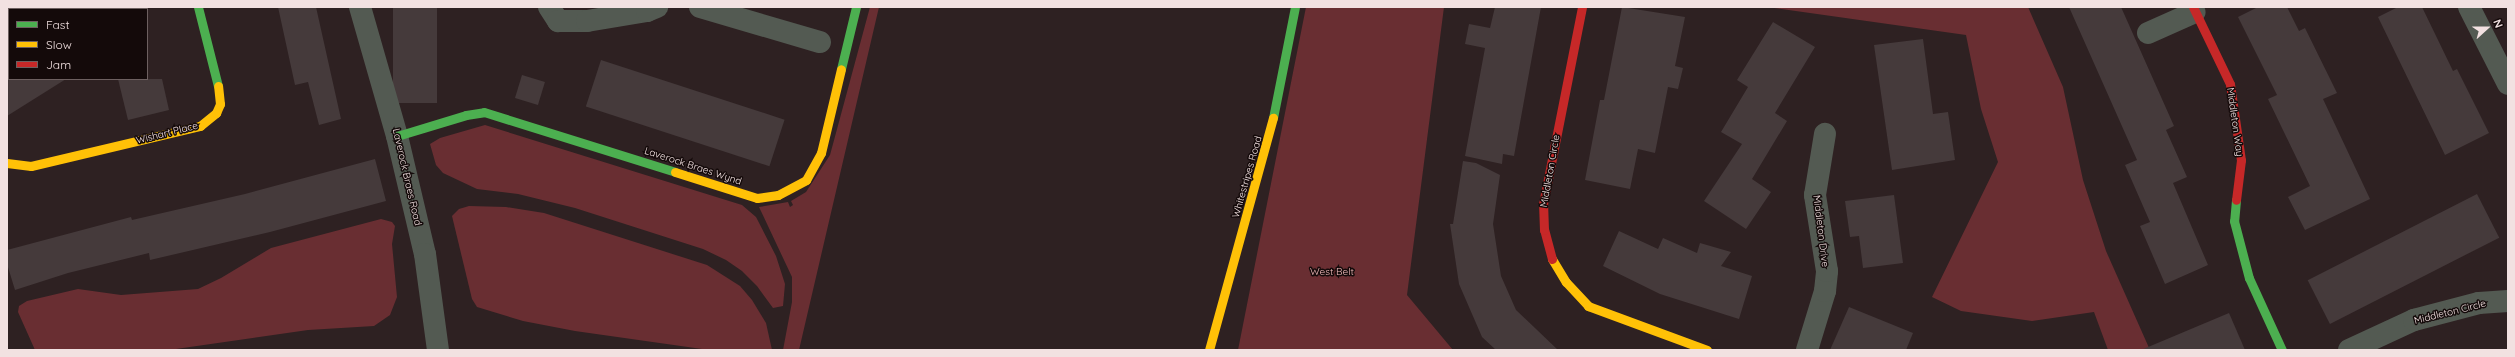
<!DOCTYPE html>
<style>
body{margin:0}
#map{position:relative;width:2515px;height:357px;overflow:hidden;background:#2e2122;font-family:Quicksand,sans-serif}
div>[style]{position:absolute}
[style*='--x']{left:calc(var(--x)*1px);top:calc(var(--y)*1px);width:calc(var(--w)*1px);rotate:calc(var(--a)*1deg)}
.green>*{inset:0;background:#692e32}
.building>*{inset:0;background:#453a3b;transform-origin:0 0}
.street>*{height:22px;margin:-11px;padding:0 11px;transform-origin:11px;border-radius:11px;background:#535a52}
.fast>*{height:9px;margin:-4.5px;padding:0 4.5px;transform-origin:4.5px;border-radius:4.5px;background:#4caf50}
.slow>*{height:9px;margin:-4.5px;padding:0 4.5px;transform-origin:4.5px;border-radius:4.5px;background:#ffc107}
.jam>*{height:9px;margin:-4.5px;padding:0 4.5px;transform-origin:4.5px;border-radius:4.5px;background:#c62828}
span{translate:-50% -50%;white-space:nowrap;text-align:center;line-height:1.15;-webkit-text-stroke:3px #140a0a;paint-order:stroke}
.street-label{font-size:10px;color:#f2e1e1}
.park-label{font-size:10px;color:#f2bcbc}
.frame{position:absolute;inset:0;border:8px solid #f2e1e1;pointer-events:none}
.legend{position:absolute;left:8px;top:8px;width:140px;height:72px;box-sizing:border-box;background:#140a0a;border:1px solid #6d6060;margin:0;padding:5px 7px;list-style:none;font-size:12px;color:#f2e1e1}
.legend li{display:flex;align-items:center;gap:8px;height:20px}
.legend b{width:20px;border:1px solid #6d6060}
.north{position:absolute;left:2467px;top:8px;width:40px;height:40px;-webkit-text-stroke:3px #140a0a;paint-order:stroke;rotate:69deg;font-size:11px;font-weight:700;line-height:16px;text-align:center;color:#f2e1e1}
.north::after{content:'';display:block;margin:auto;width:14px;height:18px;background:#f2e1e1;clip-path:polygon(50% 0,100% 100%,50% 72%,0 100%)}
</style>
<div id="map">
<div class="green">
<div style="clip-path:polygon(870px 7px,879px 7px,799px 350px,783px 350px,792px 302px,792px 277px,759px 207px,788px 202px,790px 207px,793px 205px,791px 201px,806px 192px,830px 155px)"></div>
<div style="clip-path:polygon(1306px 7px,1444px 7px,1407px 295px,1453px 350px,1238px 350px)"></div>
<div style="clip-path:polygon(1767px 7px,2028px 7px,2063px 87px,2083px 180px,2106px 251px,2150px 350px,2108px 350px,2094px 312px,2032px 321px,1961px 311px,1932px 297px,1998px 162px,1981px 109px,1966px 35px)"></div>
<div style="clip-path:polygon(485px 125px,742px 205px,756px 217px,776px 256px,785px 284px,783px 306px,773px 308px,757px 286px,742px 271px,726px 260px,703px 249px,575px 208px,518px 194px,477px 189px,443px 173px,436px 165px,430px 144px,440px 138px)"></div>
<div style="clip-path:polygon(469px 206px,506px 207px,544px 213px,707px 265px,740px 286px,752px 300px,766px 323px,772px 350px,709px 350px,575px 331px,523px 321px,477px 307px,472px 299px,452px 216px,459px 209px)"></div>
<div style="clip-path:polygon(381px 219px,392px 222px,395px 226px,392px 244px,397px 297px,390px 315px,374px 326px,308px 330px,169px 350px,35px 350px,18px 312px,19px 306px,27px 301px,78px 289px,121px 295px,198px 289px,221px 278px,271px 248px)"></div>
</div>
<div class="building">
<div style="clip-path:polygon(278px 7px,316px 7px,341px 119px,319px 125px,308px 82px,295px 85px)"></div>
<div style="left:393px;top:7px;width:44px;height:96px"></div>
<div style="clip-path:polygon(1495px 7px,1541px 7px,1514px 156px,1503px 154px,1502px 164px,1465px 156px,1485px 48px,1465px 44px,1469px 24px,1490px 28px)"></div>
<div style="clip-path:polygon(1622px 7px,1685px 17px,1675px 66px,1683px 68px,1678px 89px,1668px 87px,1655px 153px,1638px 149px,1630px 189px,1585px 180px,1600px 100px,1604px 100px)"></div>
<div style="clip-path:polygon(2069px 7px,2121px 7px,2174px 126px,2166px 130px,2187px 177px,2173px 183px,2208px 265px,2165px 284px,2140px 226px,2150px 222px,2125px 165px,2137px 160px)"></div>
<div style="clip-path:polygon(2258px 7px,2287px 7px,2299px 31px,2305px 28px,2337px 93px,2323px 99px,2370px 199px,2305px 230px,2288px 197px,2310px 186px,2268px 99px,2277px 95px,2238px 17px)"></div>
<div style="clip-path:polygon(2398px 7px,2422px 7px,2453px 71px,2457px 69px,2489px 133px,2445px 155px,2378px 17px)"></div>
<div style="clip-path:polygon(1773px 22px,1815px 47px,1775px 113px,1787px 121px,1752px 179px,1771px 192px,1746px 229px,1704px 201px,1742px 144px,1721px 132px,1748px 87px,1737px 80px)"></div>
<div style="clip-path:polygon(1923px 39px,1933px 114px,1948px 112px,1955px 160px,1892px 170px,1874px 45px)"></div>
<div style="left:601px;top:60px;width:193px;height:49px;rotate:18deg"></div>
<div style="left:522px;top:75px;width:24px;height:24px;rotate:17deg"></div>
<div style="clip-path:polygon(7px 79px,66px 79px,7px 116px)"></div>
<div style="clip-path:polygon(118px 79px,162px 79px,169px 110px,128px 120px)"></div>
<div style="clip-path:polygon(375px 159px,386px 201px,270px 232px,150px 260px,149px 253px,68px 273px,15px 290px,7px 264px,7px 250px,131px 217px,132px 220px,245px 194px)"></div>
<div style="clip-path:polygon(1463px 161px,1476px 163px,1500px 175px,1493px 224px,1501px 276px,1516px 310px,1558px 350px,1496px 350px,1482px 337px,1459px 284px,1450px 224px,1453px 224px)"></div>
<div style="left:2477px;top:194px;width:49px;height:190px;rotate:63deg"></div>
<div style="clip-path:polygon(1894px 195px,1903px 263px,1863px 268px,1859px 236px,1850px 237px,1845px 201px)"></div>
<div style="clip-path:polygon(1619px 231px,1658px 249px,1663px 238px,1697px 253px,1700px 243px,1731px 252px,1721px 266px,1752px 276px,1739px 319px,1660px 294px,1603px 266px)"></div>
<div style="clip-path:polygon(1849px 307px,1913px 333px,1906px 350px,1830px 350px)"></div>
<div style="clip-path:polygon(2229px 313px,2245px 350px,2141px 350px)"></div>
</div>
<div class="street">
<div style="--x:360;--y:7;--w:134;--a:74"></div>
<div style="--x:397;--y:136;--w:121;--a:76.7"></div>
<div style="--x:425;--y:254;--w:97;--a:82.3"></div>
<div style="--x:549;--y:7;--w:17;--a:57"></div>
<div style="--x:558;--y:21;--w:29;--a:0"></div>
<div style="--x:587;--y:21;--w:61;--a:-9.5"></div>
<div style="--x:647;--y:11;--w:11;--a:-22"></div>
<div style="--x:700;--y:7;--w:125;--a:16.3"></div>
<div style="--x:2469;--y:7;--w:86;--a:63.1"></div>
<div style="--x:83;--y:9;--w:5;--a:-22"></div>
<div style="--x:2148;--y:33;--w:51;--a:-24.1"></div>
<div style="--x:7;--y:54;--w:2;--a:-27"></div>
<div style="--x:1807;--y:350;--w:62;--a:-73"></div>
<div style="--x:1825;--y:291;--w:20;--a:-84"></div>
<div style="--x:1827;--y:271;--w:77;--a:-99"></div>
<div style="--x:1815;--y:195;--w:62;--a:-80.7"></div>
<div style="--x:2349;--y:350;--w:72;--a:-24.8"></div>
<div style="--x:2414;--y:320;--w:67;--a:-14.7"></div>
<div style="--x:2479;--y:303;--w:29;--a:-4"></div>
</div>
<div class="fast">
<div style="--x:198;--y:7;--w:81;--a:75.8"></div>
<div style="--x:841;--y:69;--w:64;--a:-76.4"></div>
<div style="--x:1273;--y:118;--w:113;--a:-78.8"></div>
<div style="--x:397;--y:136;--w:72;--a:-16.9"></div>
<div style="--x:466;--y:115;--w:18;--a:-9"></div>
<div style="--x:484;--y:112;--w:200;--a:17.4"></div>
<div style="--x:2236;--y:200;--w:21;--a:95"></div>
<div style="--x:2234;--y:221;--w:59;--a:75.3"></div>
<div style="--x:2249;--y:278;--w:79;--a:65.4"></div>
</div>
<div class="slow">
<div style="--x:7;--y:163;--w:24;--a:7"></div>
<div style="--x:31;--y:166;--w:174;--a:-13.3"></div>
<div style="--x:200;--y:126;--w:21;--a:-39"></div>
<div style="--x:216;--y:113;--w:10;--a:-66"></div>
<div style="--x:220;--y:104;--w:18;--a:-96"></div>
<div style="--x:675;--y:172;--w:86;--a:17.6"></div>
<div style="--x:757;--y:198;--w:21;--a:-8"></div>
<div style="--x:778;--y:195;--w:32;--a:-28"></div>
<div style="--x:806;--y:180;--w:31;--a:-61"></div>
<div style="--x:821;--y:153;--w:86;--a:-76.6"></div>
<div style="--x:1552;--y:259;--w:27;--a:59"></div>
<div style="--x:1566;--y:282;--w:33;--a:47"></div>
<div style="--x:1588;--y:306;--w:127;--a:20.3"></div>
<div style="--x:1209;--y:350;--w:241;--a:-74.6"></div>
</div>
<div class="jam">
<div style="--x:2193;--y:7;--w:85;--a:64.3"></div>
<div style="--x:2230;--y:84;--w:77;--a:81.8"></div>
<div style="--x:2241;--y:160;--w:40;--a:97.1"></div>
<div style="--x:1552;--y:259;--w:30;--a:-105"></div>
<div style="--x:1544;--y:230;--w:26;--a:-92"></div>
<div style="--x:1543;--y:204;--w:201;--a:-78.8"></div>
</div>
<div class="street-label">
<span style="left:2235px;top:122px;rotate:82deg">Middleton Way</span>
<span style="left:167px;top:133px;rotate:-14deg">Wishart Place</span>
<span style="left:693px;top:166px;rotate:18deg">Laverock Braes Wynd</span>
<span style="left:1550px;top:171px;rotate:-80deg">Middleton Circle</span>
<span style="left:407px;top:177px;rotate:77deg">Laverock Braes Road</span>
<span style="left:1247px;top:177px;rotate:-74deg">Whitestripes Road</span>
<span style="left:1821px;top:231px;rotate:83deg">Middleton Drive</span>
<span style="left:2450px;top:312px;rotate:-14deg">Middleton Circle</span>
</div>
<div class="park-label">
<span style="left:1332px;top:272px">West Belt</span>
</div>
<div class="frame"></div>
<ul class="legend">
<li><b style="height:5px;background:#4caf50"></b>Fast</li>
<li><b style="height:5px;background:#ffc107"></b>Slow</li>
<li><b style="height:5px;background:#c62828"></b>Jam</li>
</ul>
<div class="north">N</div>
</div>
